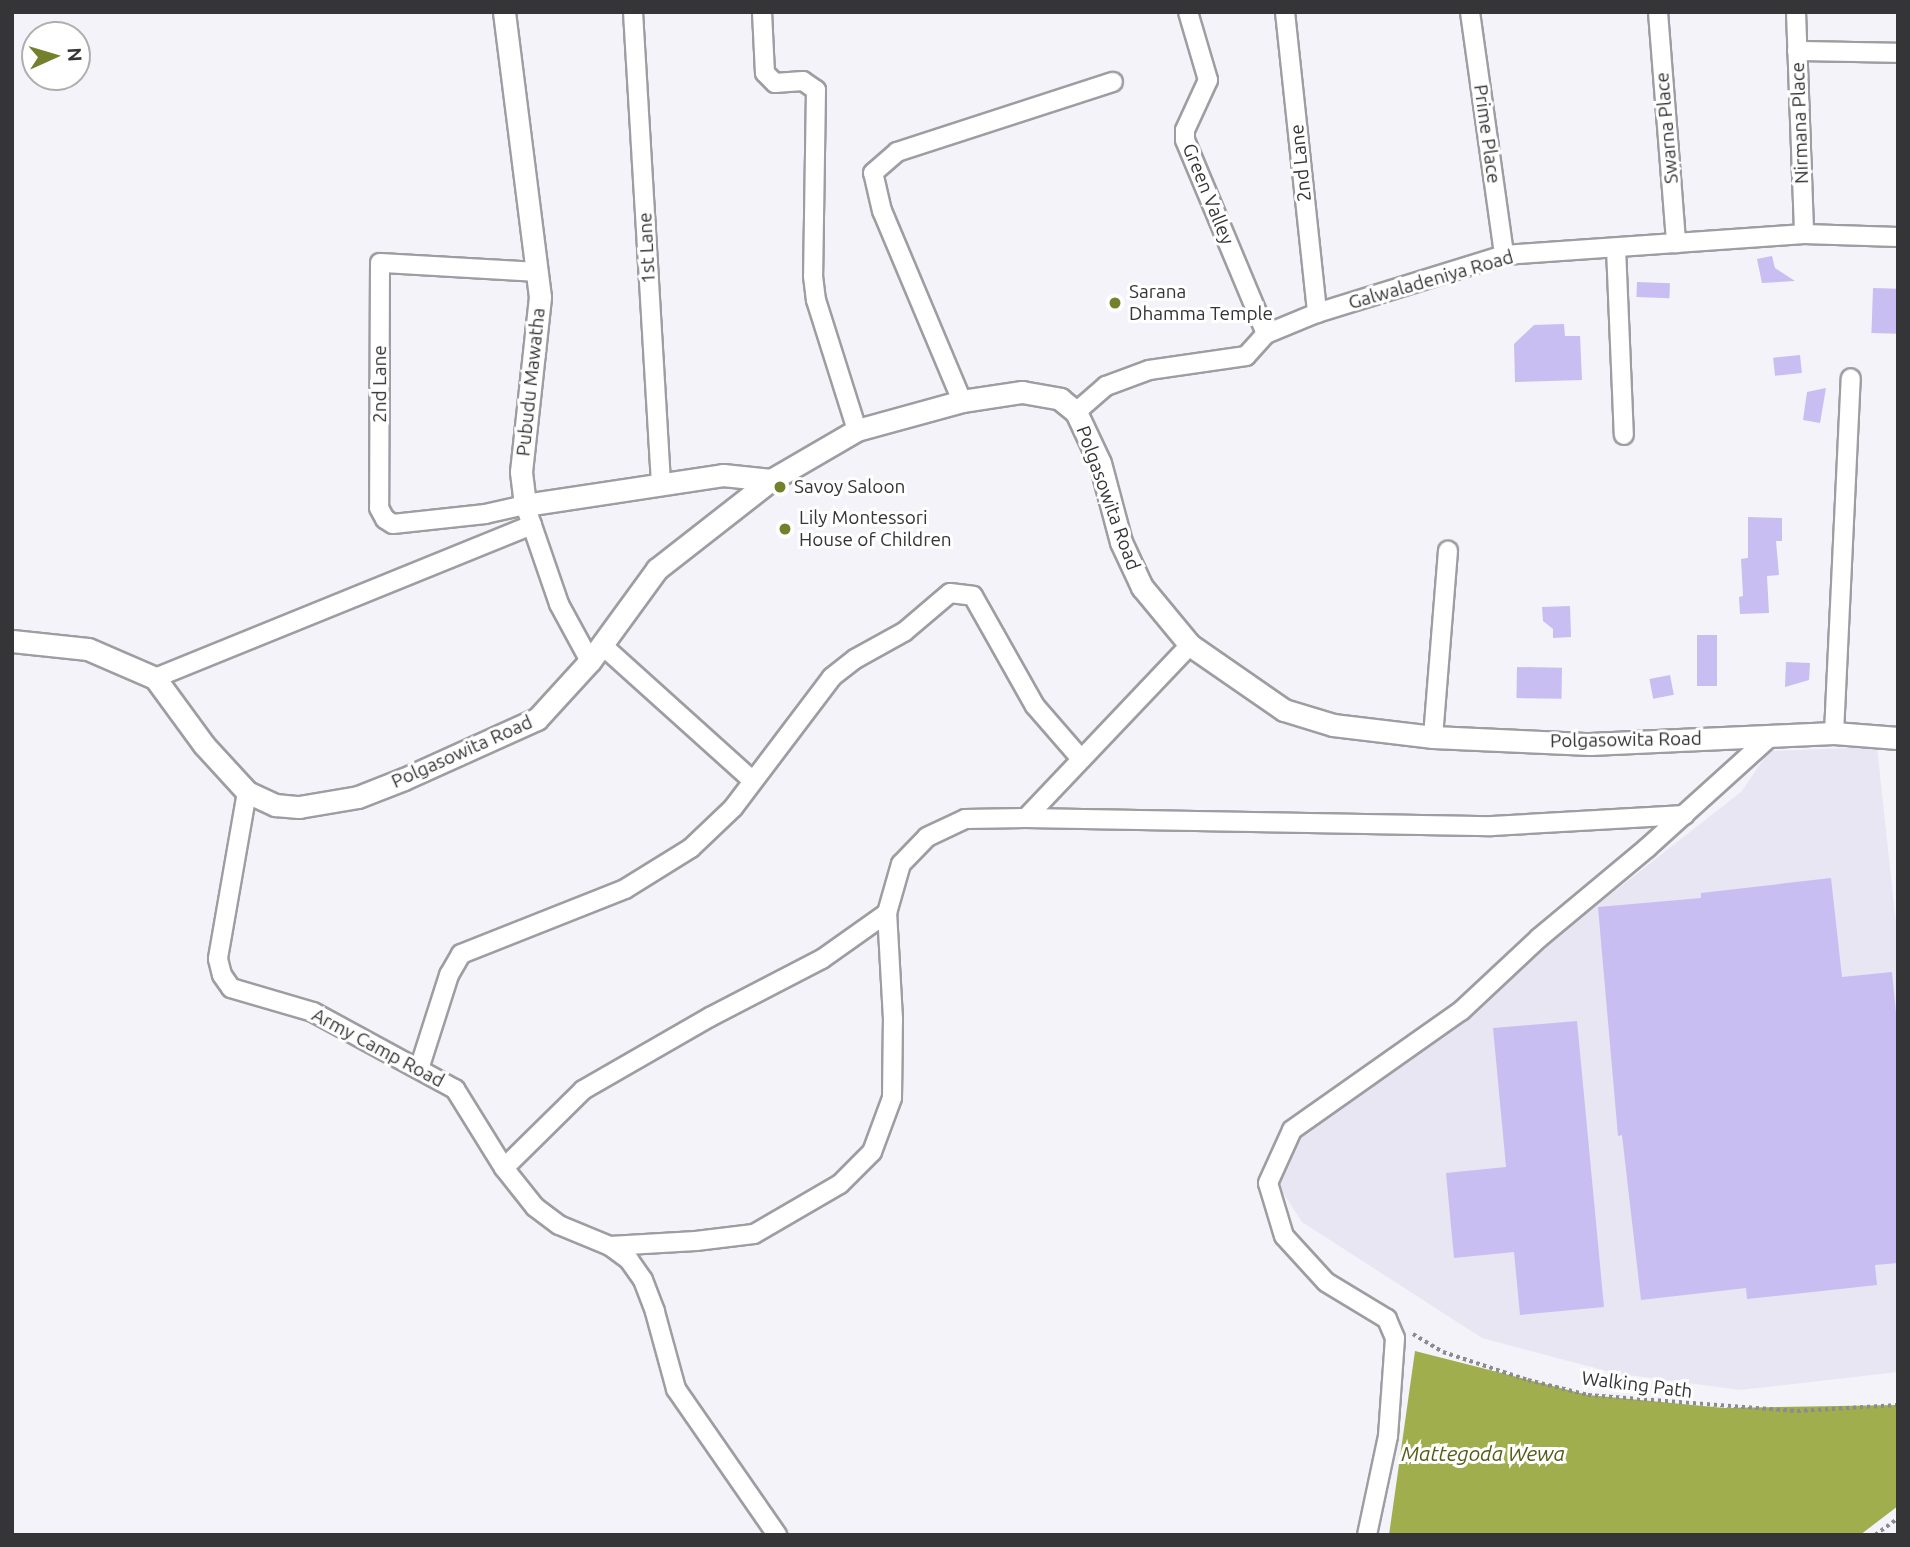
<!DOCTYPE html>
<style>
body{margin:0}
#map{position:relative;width:1910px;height:1547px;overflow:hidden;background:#f4f3f9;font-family:Ubuntu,sans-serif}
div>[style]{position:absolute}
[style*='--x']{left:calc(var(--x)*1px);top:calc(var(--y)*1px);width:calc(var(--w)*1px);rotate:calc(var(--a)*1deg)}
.built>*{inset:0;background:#e8e6f2}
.water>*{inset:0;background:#a0ae4e}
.building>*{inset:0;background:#c9bef2;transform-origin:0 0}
.path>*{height:3.5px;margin-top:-1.75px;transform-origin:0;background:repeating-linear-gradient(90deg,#8c8b8f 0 3.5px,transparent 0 7px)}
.roads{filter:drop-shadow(2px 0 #9e9da2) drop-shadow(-2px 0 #9e9da2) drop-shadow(0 2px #9e9da2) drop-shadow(0 -2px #9e9da2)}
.minor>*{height:18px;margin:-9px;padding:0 9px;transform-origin:9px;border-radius:9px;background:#fff}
.tertiary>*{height:21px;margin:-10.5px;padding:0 10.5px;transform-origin:10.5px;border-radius:10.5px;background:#fff}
.dots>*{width:19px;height:19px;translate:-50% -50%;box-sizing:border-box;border:4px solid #fff;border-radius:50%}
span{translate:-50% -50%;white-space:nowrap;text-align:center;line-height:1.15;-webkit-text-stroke:6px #fff;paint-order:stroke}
.street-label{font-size:19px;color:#353436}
.poi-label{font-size:19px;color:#353436}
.left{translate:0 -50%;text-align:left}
.water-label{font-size:21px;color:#545d18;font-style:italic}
.frame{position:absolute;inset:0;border:14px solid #353436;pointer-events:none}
.north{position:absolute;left:21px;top:21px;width:70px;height:70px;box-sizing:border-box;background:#fff;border:2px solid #aeaeaf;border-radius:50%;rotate:86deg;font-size:19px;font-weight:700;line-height:28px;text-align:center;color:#353436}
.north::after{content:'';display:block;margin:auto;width:24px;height:32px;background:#75802c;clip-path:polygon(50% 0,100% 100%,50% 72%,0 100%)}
</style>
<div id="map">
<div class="built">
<div style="clip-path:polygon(1877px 747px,1898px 942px,1898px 1372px,1740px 1390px,1614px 1373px,1482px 1338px,1302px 1222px,1280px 1188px,1276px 1152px,1399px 1061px,1742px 791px,1769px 751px)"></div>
</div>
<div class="water">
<div style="clip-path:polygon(1415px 1351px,1588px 1395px,1724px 1408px,1898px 1405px,1898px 1506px,1860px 1535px,1389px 1535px)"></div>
</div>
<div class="building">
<div style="clip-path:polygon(1772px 256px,1775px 268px,1795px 281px,1762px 283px,1757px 259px)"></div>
<div style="left:1637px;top:282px;width:33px;height:15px;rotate:2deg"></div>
<div style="left:1873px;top:288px;width:25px;height:45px;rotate:2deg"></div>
<div style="clip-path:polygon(1564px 324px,1565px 336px,1580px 336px,1582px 380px,1515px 382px,1514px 344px,1534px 325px)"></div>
<div style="left:1800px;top:355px;width:18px;height:27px;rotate:84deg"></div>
<div style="clip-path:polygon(1826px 388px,1820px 423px,1803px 420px,1807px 392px)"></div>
<div style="clip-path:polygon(1748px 517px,1782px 518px,1782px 541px,1776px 541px,1779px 575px,1767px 576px,1769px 613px,1740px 614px,1739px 597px,1743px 596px,1741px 559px,1748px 558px)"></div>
<div style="clip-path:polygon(1570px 606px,1571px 637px,1553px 638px,1553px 629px,1543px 621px,1542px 607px)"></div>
<div style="left:1697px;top:635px;width:20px;height:51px"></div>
<div style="clip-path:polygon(1786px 662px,1810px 663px,1809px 680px,1785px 687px)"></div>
<div style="left:1517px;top:667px;width:45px;height:31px;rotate:1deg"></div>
<div style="left:1670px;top:675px;width:20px;height:21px;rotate:79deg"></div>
<div style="clip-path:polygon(1831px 878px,1842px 977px,1892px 972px,1898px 1033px,1898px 1263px,1875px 1265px,1877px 1285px,1747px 1299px,1746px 1288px,1641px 1300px,1622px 1135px,1618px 1136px,1598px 907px,1701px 898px,1701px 893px)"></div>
<div style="clip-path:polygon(1577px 1021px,1604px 1307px,1520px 1315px,1514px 1252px,1454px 1258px,1446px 1173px,1506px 1167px,1493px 1028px)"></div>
</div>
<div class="path">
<div style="--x:1413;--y:1334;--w:35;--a:31"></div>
<div style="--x:1443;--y:1352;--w:89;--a:18.2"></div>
<div style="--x:1528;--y:1380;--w:62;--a:14"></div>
<div style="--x:1588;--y:1395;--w:210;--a:4.4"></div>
<div style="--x:1797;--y:1411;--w:101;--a:-3.4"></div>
<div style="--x:1875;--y:1535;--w:29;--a:-36"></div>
</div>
<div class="roads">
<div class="minor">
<div style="--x:633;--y:12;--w:473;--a:86.6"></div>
<div style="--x:762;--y:12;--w:61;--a:87.2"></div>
<div style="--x:765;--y:73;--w:14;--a:45"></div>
<div style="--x:775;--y:83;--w:28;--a:-4"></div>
<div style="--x:803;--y:81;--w:16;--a:35"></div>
<div style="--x:816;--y:90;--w:186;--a:90.9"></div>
<div style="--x:813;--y:276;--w:24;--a:83"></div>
<div style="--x:816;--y:300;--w:136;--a:72.5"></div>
<div style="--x:1188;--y:12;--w:71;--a:73.6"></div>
<div style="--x:1208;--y:80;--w:55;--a:114.7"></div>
<div style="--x:1185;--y:130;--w:10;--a:90"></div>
<div style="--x:1185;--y:140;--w:210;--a:67.3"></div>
<div style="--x:1285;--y:12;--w:303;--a:83.9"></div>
<div style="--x:1470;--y:12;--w:245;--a:82"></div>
<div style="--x:1658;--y:12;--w:232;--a:85.5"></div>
<div style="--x:1796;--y:12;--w:222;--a:87.9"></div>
<div style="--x:1797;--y:51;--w:101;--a:1.1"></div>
<div style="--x:1616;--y:248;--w:187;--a:87.6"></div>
<div style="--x:538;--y:272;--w:158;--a:-176.7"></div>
<div style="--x:380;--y:263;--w:245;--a:90.2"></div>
<div style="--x:379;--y:508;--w:13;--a:61"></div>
<div style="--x:385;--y:519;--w:9;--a:32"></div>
<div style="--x:393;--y:524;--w:93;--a:-6.2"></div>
<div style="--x:485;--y:514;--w:41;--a:-12.7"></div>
<div style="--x:525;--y:505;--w:105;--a:71"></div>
<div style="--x:559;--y:604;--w:65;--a:61.5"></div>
<div style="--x:962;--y:401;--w:206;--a:-112.8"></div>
<div style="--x:882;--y:211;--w:39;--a:-103"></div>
<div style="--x:873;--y:173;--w:32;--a:-41"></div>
<div style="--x:897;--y:152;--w:227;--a:-18"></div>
<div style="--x:1076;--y:412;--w:40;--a:-41"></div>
<div style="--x:1106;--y:386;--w:46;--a:-20.4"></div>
<div style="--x:1149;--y:370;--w:98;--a:-8.2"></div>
<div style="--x:1246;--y:356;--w:30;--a:-48"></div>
<div style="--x:1266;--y:334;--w:55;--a:-22.4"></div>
<div style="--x:1317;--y:313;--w:196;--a:-17.2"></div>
<div style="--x:1504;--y:255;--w:301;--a:-4"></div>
<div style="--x:1804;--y:234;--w:94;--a:1.8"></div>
<div style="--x:602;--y:645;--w:203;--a:42"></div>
<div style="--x:1190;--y:645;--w:238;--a:133.5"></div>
<div style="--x:1026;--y:818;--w:466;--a:1"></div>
<div style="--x:1492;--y:826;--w:193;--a:-3.3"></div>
<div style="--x:155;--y:678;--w:407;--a:-22.1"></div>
<div style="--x:1834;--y:733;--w:355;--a:-87.3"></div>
<div style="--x:1433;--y:737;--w:187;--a:-85.4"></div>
<div style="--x:247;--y:792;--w:169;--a:99.9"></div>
<div style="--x:218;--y:959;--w:16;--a:76"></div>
<div style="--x:222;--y:975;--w:16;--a:55"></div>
<div style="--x:231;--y:988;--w:85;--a:16.3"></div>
<div style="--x:313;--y:1012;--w:162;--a:28.5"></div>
<div style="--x:455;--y:1089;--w:93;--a:58.2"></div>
<div style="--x:504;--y:1168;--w:50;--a:51.5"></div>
<div style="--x:535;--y:1207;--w:30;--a:37"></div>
<div style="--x:559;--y:1225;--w:55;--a:22.4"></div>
<div style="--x:610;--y:1246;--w:24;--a:36"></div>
<div style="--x:629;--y:1260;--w:24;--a:55"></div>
<div style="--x:643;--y:1280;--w:34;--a:69"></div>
<div style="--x:655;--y:1312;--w:80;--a:74.7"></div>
<div style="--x:676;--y:1389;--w:178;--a:55.3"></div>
<div style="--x:419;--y:1069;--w:99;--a:-72.3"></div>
<div style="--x:449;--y:975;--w:24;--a:-60"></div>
<div style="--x:461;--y:954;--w:176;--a:-21.6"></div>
<div style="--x:625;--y:889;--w:78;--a:-31.8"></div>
<div style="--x:691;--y:848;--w:58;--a:-43.6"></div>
<div style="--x:733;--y:808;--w:164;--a:-52.9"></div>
<div style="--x:832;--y:677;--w:29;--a:-38"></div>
<div style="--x:855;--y:659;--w:56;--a:-28.9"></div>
<div style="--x:904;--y:632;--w:60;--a:-40.3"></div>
<div style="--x:950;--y:593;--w:23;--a:7"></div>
<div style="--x:973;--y:596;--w:126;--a:60.6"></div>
<div style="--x:1035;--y:706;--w:70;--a:49"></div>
<div style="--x:504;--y:1168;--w:111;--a:-44.6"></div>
<div style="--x:583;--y:1090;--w:146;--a:-29.9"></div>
<div style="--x:710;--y:1017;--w:126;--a:-27.4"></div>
<div style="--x:822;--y:959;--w:80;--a:-35.3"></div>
<div style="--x:610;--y:1246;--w:86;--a:-3.3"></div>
<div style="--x:696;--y:1241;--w:58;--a:-6.9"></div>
<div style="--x:754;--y:1234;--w:99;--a:-30.2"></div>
<div style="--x:840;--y:1184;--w:45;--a:-45"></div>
<div style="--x:872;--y:1152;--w:58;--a:-69.7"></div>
<div style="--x:892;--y:1098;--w:79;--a:-89.3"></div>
<div style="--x:893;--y:1019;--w:106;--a:-93.2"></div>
<div style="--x:887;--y:913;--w:51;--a:-74.1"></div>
<div style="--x:901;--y:864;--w:37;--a:-46"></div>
<div style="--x:927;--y:837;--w:42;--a:-25.3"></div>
<div style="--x:965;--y:819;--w:61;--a:-0.9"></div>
<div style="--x:1367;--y:1535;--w:101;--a:-78"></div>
<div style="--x:1388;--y:1436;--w:98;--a:-85.9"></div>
<div style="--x:1395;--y:1338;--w:21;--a:-113"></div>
<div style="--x:1387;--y:1319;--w:71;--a:-148.8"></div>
<div style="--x:1326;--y:1282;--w:62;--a:-132.4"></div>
<div style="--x:1284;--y:1236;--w:55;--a:-106.8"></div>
<div style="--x:1268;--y:1183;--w:58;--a:-65.6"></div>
<div style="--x:1292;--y:1130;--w:207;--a:-35.2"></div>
<div style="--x:1461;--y:1011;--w:107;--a:-43.1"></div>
<div style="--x:1539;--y:938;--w:141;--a:-39.8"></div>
<div style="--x:1647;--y:848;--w:167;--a:-42.1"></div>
</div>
<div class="tertiary">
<div style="--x:504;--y:12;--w:287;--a:82.8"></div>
<div style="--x:540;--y:297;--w:176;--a:96.2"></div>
<div style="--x:521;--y:472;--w:33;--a:83"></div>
<div style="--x:525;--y:505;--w:200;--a:-8.6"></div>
<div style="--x:723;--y:475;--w:48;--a:5.9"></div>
<div style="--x:12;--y:641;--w:76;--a:6"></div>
<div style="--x:88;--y:649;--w:73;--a:23.4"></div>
<div style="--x:155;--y:678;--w:83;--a:53.8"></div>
<div style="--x:204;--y:745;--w:64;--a:47.5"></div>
<div style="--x:247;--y:792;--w:31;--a:25"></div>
<div style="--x:275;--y:805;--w:24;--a:5"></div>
<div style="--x:299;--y:807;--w:60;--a:-9.6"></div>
<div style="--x:358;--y:797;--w:49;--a:-21.4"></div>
<div style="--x:404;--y:779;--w:146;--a:-24.3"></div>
<div style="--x:537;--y:719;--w:79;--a:-47.6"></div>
<div style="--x:590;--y:661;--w:114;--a:-53.9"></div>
<div style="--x:657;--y:569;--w:145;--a:-38"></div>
<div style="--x:771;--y:480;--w:99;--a:-30.2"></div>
<div style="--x:857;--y:430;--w:109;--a:-15.4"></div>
<div style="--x:962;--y:401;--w:61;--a:-8.5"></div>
<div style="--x:1022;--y:392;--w:39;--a:10"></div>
<div style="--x:1060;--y:399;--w:21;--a:39"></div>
<div style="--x:1076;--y:412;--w:56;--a:64.8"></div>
<div style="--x:1100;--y:463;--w:82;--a:75.1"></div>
<div style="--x:1121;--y:542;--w:50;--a:65"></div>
<div style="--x:1142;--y:587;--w:75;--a:50.4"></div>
<div style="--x:1190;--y:645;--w:114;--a:34.7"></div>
<div style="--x:1284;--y:710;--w:51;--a:17"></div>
<div style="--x:1333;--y:725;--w:101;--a:6.8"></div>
<div style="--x:1433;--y:737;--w:157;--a:2.6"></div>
<div style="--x:1590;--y:744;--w:244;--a:-2.6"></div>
<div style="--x:1834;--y:733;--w:64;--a:4.5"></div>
</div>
</div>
<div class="dots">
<div style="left:1115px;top:303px;background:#75802c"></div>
<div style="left:780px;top:487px;background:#75802c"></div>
<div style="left:785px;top:529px;background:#75802c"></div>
</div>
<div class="street-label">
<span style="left:1800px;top:123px;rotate:-92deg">Nirmana Place</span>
<span style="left:1667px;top:128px;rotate:-95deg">Swarna Place</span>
<span style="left:1487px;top:134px;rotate:82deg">Prime Place</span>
<span style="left:1301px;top:163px;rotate:-96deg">2nd Lane</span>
<span style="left:1208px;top:194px;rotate:68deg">Green Valley</span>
<span style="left:647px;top:248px;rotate:-93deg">1st Lane</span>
<span style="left:1431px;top:280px;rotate:-16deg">Galwaladeniya Road</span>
<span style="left:531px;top:382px;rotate:-84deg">Pubudu Mawatha</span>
<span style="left:380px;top:384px;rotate:-90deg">2nd Lane</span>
<span style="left:1108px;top:498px;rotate:70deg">Polgasowita Road</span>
<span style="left:1626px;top:740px;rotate:-1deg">Polgasowita Road</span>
<span style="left:462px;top:752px;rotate:-24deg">Polgasowita Road</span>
<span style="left:378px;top:1048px;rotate:28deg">Army Camp Road</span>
<span style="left:1637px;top:1385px;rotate:7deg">Walking Path</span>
</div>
<div class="poi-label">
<span class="left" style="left:1129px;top:303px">Sarana<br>Dhamma Temple</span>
<span class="left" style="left:794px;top:487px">Savoy Saloon</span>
<span class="left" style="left:799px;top:529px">Lily Montessori<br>House of Children</span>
</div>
<div class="water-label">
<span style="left:1483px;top:1453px">Mattegoda Wewa</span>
</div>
<div class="frame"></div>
<div class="north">N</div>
</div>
